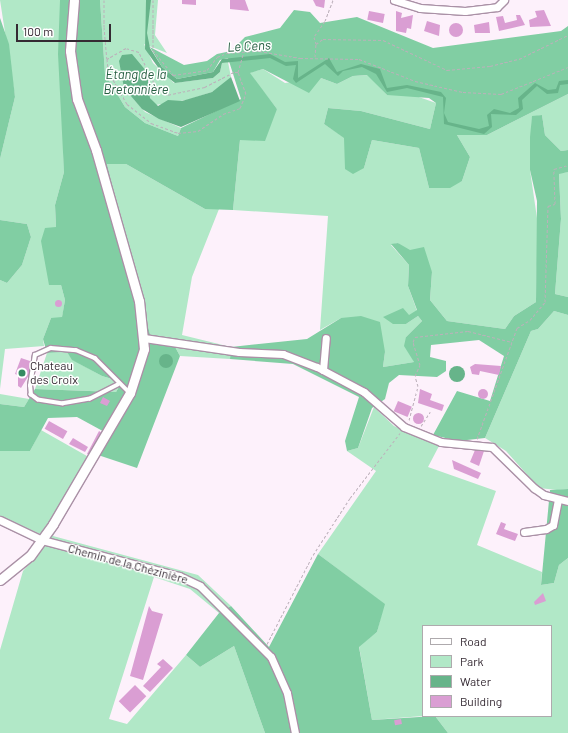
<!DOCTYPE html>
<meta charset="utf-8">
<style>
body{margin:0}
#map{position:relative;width:568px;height:733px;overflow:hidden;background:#fdf1fb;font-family:Barlow,sans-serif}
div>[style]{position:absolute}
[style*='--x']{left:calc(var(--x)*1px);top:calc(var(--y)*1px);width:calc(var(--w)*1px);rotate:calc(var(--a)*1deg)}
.green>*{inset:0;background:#b1e8c7}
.forest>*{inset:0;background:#81cea3}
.water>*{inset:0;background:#67b48a}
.round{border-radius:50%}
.building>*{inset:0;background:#da9ed3;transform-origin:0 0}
.path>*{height:1px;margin-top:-0.5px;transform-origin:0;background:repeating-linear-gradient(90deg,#bcb0ba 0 3px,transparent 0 5px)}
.roads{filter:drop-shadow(1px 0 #aa91a6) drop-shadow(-1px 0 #aa91a6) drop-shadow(0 1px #aa91a6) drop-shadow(0 -1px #aa91a6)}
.service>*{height:3.5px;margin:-1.75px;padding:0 1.75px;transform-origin:1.75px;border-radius:1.75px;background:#fff}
.minor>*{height:7px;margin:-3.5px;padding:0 3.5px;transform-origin:3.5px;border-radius:3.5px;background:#fff}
.tertiary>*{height:9px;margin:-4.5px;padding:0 4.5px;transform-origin:4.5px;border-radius:4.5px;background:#fff}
.dots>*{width:11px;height:11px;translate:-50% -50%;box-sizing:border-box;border:2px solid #fff;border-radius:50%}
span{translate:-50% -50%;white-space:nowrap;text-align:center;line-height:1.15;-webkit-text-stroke:3px #fff;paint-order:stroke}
.poi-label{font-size:12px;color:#352a33}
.left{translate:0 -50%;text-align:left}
.street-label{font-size:12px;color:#352a33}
.water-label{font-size:13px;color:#255e41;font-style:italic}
.legend{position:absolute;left:422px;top:625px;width:130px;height:92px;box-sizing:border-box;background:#fff;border:1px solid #aeaaad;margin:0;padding:5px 7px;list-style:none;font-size:12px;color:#352a33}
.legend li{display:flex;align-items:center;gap:8px;height:20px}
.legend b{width:20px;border:1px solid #aeaaad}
.scale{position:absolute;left:16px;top:24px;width:95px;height:18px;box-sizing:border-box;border:2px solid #352a33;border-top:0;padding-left:5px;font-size:12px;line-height:14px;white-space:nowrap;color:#352a33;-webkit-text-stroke:3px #fff;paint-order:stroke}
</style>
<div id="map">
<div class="green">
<div style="clip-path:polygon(0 0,60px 0,64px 172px,55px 205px,56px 227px,49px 285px,61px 285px,65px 300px,62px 318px,51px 318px,43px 339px,44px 346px,5px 349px,0 389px,0 280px,7px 283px,22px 265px,31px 237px,27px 224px,0 220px,0 159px,15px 97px)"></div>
<div style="clip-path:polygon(100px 0,158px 0,155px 35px,167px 53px,144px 44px,153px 63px,174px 83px,213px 78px,220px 72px,222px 63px,228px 62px,231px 77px,226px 83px,212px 92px,187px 100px,156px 105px,150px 98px,150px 80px,124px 88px,145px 112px,181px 128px,178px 136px,145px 123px,125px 107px,105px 74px)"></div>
<div style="clip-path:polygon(263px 69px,285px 83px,321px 78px,337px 84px,353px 76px,368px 75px,387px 95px,413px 95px,436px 103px,430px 129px,361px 111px,328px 108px,324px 124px,345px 138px,345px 169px,364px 168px,372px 140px,419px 148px,429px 188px,462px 181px,470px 157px,457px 135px,487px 135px,568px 94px,568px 150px,561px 151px,545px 135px,542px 115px,532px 117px,530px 170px,538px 225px,536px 302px,514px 316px,505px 329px,447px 321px,430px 300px,432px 272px,398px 243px,391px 245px,409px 265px,408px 286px,417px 311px,409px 316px,406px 324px,418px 316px,422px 321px,406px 337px,414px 362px,383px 367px,385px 352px,341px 318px,320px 330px,328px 216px,233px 210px,240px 140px,277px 109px,249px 73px)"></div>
<div style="clip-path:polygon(107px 164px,126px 164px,205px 209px,219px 209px,192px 277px,182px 335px,231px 347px,230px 359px,180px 356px,174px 345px,152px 342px)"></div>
<div style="clip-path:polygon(568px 172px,568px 297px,555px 294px,561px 219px,559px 173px)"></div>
<div style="clip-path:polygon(554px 311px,568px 315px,568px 489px,557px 490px,539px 488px,506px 451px,485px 438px,531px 331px,538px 329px)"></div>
<div style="clip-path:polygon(67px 352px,73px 360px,102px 376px,122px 382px,116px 392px,35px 389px,47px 353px)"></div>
<div style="clip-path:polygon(0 394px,29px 399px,24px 407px,0 404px)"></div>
<div style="clip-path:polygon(374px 407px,394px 426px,439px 446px,428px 467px,496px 491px,477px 545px,542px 572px,541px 585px,554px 583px,559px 565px,568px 558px,568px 733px,448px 733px,435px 716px,551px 716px,551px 626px,423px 626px,423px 716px,372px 720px,359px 646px,377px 632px,384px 604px,318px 554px,376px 471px,347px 451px,358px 448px)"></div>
<div style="clip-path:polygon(41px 430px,94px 460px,53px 536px,198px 575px,231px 606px,219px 613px,190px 589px,154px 577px,109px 719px,127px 724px,186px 655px,200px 667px,234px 646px,265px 733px,0 733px,0 650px,23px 571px,51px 539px,0 516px,0 451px,30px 451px)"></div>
</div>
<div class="forest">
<div style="clip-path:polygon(60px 0,100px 0,105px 74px,125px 107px,145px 123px,178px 136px,181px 128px,241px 99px,228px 58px,220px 60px,213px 72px,177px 79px,162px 67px,150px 47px,184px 65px,207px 61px,217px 54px,231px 51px,245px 37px,280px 28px,294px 10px,310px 12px,320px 23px,357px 17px,433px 48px,561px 31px,568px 26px,568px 94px,487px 135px,457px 135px,470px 157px,462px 181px,450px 188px,429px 188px,419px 148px,372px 140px,364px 168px,353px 174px,345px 169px,344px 138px,324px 124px,328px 108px,361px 111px,430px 129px,436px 103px,429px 98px,387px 95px,367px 75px,353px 76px,337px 84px,321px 78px,309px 93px,263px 69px,250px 73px,277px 109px,265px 141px,240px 140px,233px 210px,205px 209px,126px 164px,107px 164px,152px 342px,174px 345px,180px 356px,137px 468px,98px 455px,110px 435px,77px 417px,48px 418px,30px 451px,0 451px,0 404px,24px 407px,35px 389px,116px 392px,122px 382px,102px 376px,72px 360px,67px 352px,47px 353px,43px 339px,51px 318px,62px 317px,65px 300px,61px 285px,49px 285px,41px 241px,45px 228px,56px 227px,55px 205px,64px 172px,58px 54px)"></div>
<div style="clip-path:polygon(0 18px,9px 44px,15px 97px,0 159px)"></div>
<div style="clip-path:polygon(542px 115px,545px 135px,561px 151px,568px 150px,568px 172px,559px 174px,561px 219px,555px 294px,568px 297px,568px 315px,554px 311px,538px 329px,531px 331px,485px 438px,458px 441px,433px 435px,457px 391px,490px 401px,504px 356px,479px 340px,431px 345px,430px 357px,446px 361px,446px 371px,437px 377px,399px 375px,389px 383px,385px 399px,372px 408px,358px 448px,347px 451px,345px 441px,359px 397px,293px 364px,230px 359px,231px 347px,307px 339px,341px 318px,361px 316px,380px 322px,385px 352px,383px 367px,414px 362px,404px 346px,406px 337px,422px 321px,418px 316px,406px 324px,393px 324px,383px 317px,403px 308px,409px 315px,417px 310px,408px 286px,409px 265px,391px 244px,398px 243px,410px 250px,424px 247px,432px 272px,430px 300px,447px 321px,505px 329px,514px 316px,536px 302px,537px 201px,530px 170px,530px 137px,532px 116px)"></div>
<div style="clip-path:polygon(0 220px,27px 224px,31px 237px,22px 265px,7px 283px,0 280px)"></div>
<div style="clip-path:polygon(568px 489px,568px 558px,559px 565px,554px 583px,541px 585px,550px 490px)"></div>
<div style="clip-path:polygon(318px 554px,385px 604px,377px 632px,359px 647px,372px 720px,435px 716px,448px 733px,265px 733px,234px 646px,200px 667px,186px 655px,219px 613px,231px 606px,269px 647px)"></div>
</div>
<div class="water">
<div style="clip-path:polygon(146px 0,151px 0,147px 33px,150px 48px,162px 67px,177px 79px,213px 72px,222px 59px,270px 54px,285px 62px,298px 61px,298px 78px,329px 58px,337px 72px,361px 64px,380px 69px,387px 88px,407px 85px,441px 92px,446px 98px,444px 113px,448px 122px,479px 129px,489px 126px,487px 115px,494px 109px,510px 113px,519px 108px,518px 98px,535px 83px,548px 90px,556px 89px,559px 81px,568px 80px,568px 84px,560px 85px,558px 93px,547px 94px,537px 86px,522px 100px,523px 109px,516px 115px,491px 114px,492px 127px,484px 134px,444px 124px,443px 97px,407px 88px,387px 92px,376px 74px,362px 67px,343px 71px,338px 76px,325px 64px,296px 83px,293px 79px,296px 65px,286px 66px,270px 58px,222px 63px,220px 72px,213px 78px,175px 83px,162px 73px,145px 49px)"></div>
<div style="clip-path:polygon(132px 54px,147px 72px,150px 98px,158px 106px,168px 100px,182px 101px,212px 92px,231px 77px,240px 101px,181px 127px,159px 119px,142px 109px,124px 88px,119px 61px,122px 55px)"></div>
<div class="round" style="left:159px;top:354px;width:14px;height:14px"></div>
<div class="round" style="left:449px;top:366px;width:16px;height:16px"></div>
</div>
<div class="building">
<div style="clip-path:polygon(182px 0,196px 0,196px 5px,182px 4px)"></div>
<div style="clip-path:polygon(230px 0,245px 0,249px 11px,230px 9px)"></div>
<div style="clip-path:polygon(313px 0,325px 0,324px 8px,316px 6px)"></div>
<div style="clip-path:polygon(544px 10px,551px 26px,530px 27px,529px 20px,537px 17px,535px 11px)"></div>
<div style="left:369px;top:11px;width:16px;height:9px;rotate:11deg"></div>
<div style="clip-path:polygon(396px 11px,402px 13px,401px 18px,413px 15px,411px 29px,407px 28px,406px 33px,396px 31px)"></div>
<div style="clip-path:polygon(516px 15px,520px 15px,525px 25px,499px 31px,496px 17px,503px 16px,505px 23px,517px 20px)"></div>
<div style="clip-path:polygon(427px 21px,440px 25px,439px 36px,424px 31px)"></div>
<div style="clip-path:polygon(489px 22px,490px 33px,475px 33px,474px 25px)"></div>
<div class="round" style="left:449px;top:23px;width:14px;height:14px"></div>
<div class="round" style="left:54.5px;top:299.5px;width:7px;height:7px"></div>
<div style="clip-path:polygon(21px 358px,30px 361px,29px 375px,21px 388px,18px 386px,18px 375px,15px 374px)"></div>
<div style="clip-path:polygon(475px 364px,501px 366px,499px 375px,480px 371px,479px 375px,472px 374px,470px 367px)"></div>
<div class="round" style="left:478px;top:389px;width:10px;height:10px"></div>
<div style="clip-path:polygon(420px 389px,432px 394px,430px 400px,444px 405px,442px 411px,418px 403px)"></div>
<div style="clip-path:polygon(103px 397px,110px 401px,107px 406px,100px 403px)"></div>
<div style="left:398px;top:401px;width:15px;height:11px;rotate:23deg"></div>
<div class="round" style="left:412.5px;top:412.5px;width:11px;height:11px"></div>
<div style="left:49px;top:421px;width:21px;height:9px;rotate:29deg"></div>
<div style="clip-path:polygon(99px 431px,102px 433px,89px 455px,87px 454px)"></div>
<div style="clip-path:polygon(73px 438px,88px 447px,85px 452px,69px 444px)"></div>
<div style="clip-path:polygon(475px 450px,484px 451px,479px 466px,470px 462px)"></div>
<div style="clip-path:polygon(452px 460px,481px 473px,478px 479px,454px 469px)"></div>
<div style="clip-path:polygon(501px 522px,506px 524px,504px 529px,518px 534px,515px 541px,496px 534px)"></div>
<div style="clip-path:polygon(543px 593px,546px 601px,535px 605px,534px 602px)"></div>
<div style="clip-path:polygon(149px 606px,152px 611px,163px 614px,143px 680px,130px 676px)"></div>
<div style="clip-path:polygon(163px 659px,173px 668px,150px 692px,143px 686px,161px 667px,157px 664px)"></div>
<div style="left:135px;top:685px;width:16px;height:23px;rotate:45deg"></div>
<div style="left:401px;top:719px;width:5px;height:7px;rotate:79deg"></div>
</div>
<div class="path">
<div style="--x:104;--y:0;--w:27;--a:90"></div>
<div style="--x:104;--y:27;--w:32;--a:85"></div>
<div style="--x:107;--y:59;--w:12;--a:85"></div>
<div style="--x:108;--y:71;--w:38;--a:60"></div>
<div style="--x:127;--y:104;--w:31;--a:38"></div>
<div style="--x:151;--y:123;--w:29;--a:20"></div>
<div style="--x:178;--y:133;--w:20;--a:-6"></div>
<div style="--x:198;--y:131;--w:30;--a:-34"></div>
<div style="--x:223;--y:114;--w:18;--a:-19"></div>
<div style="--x:240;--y:108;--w:15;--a:-67"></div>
<div style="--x:246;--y:94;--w:23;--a:-110"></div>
<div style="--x:238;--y:72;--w:4;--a:180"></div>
<div style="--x:234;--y:72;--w:33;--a:153"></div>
<div style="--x:205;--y:87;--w:39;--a:168"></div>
<div style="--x:167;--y:95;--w:18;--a:-137"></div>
<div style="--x:154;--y:83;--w:34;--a:-116"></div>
<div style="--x:139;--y:52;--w:14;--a:-163"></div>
<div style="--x:126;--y:48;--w:22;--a:150"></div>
<div style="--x:153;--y:0;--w:50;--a:90"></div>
<div style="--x:153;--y:50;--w:32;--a:51"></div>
<div style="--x:173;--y:75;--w:34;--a:-8"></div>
<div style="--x:207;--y:70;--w:16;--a:-52"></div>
<div style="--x:217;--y:57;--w:11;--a:-22"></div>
<div style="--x:227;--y:53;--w:32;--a:-4"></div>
<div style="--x:259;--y:51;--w:42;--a:9.7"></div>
<div style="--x:300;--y:58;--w:59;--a:1"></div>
<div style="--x:359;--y:59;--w:60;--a:21.4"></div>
<div style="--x:415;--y:81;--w:49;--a:12.9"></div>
<div style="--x:463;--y:92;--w:38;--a:3"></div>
<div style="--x:501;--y:94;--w:72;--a:-21.9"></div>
<div style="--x:333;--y:0;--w:22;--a:111"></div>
<div style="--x:325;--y:21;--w:19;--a:125"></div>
<div style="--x:314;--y:37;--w:7;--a:74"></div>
<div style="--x:316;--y:44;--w:9;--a:-36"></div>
<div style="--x:323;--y:39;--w:60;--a:1"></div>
<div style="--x:383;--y:40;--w:71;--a:25.1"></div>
<div style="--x:447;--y:70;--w:43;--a:-5.3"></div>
<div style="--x:490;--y:66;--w:30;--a:-14"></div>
<div style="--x:519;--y:59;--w:55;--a:-26.1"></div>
<div style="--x:315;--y:57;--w:13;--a:-86"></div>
<div style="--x:238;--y:72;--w:18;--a:-74"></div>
<div style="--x:409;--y:420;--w:35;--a:-75"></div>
<div style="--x:418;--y:386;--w:10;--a:-107"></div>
<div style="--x:415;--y:376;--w:12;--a:-66"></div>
<div style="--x:420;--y:365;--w:24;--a:-107"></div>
<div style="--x:413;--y:342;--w:5;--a:-68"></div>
<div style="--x:415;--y:337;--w:53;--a:-6.5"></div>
<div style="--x:468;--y:331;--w:45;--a:14"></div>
<div style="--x:421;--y:426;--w:17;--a:-57"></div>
<div style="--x:477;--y:439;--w:118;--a:-70.2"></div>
<div style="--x:517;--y:328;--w:15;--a:-32"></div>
<div style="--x:530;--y:320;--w:23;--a:-50"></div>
<div style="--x:545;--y:302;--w:96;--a:-88.2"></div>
<div style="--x:548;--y:206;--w:7;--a:-16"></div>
<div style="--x:555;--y:204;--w:35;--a:-92"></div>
<div style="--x:554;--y:169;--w:15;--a:-16"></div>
<div style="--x:267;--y:644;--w:100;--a:-62.7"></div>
<div style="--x:313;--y:555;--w:68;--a:-57"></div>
<div style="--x:350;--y:498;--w:82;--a:-52.4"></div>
</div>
<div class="roads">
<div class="service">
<div style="--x:118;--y:385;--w:31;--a:153"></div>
<div style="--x:90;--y:399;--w:27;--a:170"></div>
<div style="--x:63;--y:404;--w:25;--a:-171"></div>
<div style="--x:38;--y:400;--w:9;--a:-144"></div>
<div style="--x:31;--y:395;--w:9;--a:-96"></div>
<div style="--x:30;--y:386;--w:31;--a:-81"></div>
<div style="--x:35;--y:355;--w:17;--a:-24"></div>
<div style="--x:51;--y:348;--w:25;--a:5"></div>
<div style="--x:76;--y:350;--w:21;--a:23"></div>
<div style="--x:95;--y:358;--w:49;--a:45"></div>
</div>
<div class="minor">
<div style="--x:394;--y:0;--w:27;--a:17"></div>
<div style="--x:420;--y:8;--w:45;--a:3.8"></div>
<div style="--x:465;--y:11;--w:32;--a:-7"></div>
<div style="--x:497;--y:7;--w:10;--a:-45"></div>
<div style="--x:144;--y:338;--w:96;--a:8.4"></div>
<div style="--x:239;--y:352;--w:44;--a:2.6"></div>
<div style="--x:283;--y:354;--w:36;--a:21"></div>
<div style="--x:317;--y:367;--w:53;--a:28"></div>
<div style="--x:364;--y:392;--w:53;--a:41.2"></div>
<div style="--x:404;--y:427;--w:40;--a:22"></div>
<div style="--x:441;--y:442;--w:51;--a:5.6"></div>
<div style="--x:492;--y:447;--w:59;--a:44.3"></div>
<div style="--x:534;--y:488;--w:12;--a:35"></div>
<div style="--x:544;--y:495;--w:25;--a:14"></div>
<div style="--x:323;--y:370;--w:32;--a:-85"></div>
<div style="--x:0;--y:520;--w:47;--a:25.5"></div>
<div style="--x:42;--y:540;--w:142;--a:14.7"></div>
<div style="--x:179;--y:576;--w:23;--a:25"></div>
<div style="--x:200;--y:586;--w:100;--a:45"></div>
<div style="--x:271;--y:657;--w:39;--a:66"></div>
<div style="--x:287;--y:693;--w:41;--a:78.7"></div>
<div style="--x:524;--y:532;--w:22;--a:-8"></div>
<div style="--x:546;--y:529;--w:8;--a:-30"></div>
<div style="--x:553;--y:525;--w:26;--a:-79"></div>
</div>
<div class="tertiary">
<div style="--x:0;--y:580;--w:38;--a:-39"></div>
<div style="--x:30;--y:556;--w:39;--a:-54"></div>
<div style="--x:53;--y:524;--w:152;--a:-59.6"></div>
<div style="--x:130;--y:393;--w:46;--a:-72.3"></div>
<div style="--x:144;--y:349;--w:48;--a:-95.9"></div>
<div style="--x:139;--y:301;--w:157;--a:-105.9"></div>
<div style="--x:96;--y:150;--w:54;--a:-110.4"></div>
<div style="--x:77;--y:99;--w:49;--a:-98.3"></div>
<div style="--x:70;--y:51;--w:51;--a:-85.5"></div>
</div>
</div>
<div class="dots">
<div style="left:22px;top:373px;background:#358c61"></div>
</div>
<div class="poi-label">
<span class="left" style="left:30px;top:373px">Chateau<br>des Croix</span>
</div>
<div class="street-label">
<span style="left:128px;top:564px;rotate:15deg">Chemin de la Chézinière</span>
</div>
<div class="water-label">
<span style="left:249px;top:46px;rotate:-3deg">Le Cens</span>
<span style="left:136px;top:82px">Étang de la<br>Bretonnière</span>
</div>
<ul class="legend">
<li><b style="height:5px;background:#fff"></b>Road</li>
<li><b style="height:11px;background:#b1e8c7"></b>Park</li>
<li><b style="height:11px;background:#67b48a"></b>Water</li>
<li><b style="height:11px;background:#da9ed3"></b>Building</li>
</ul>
<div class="scale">100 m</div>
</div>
